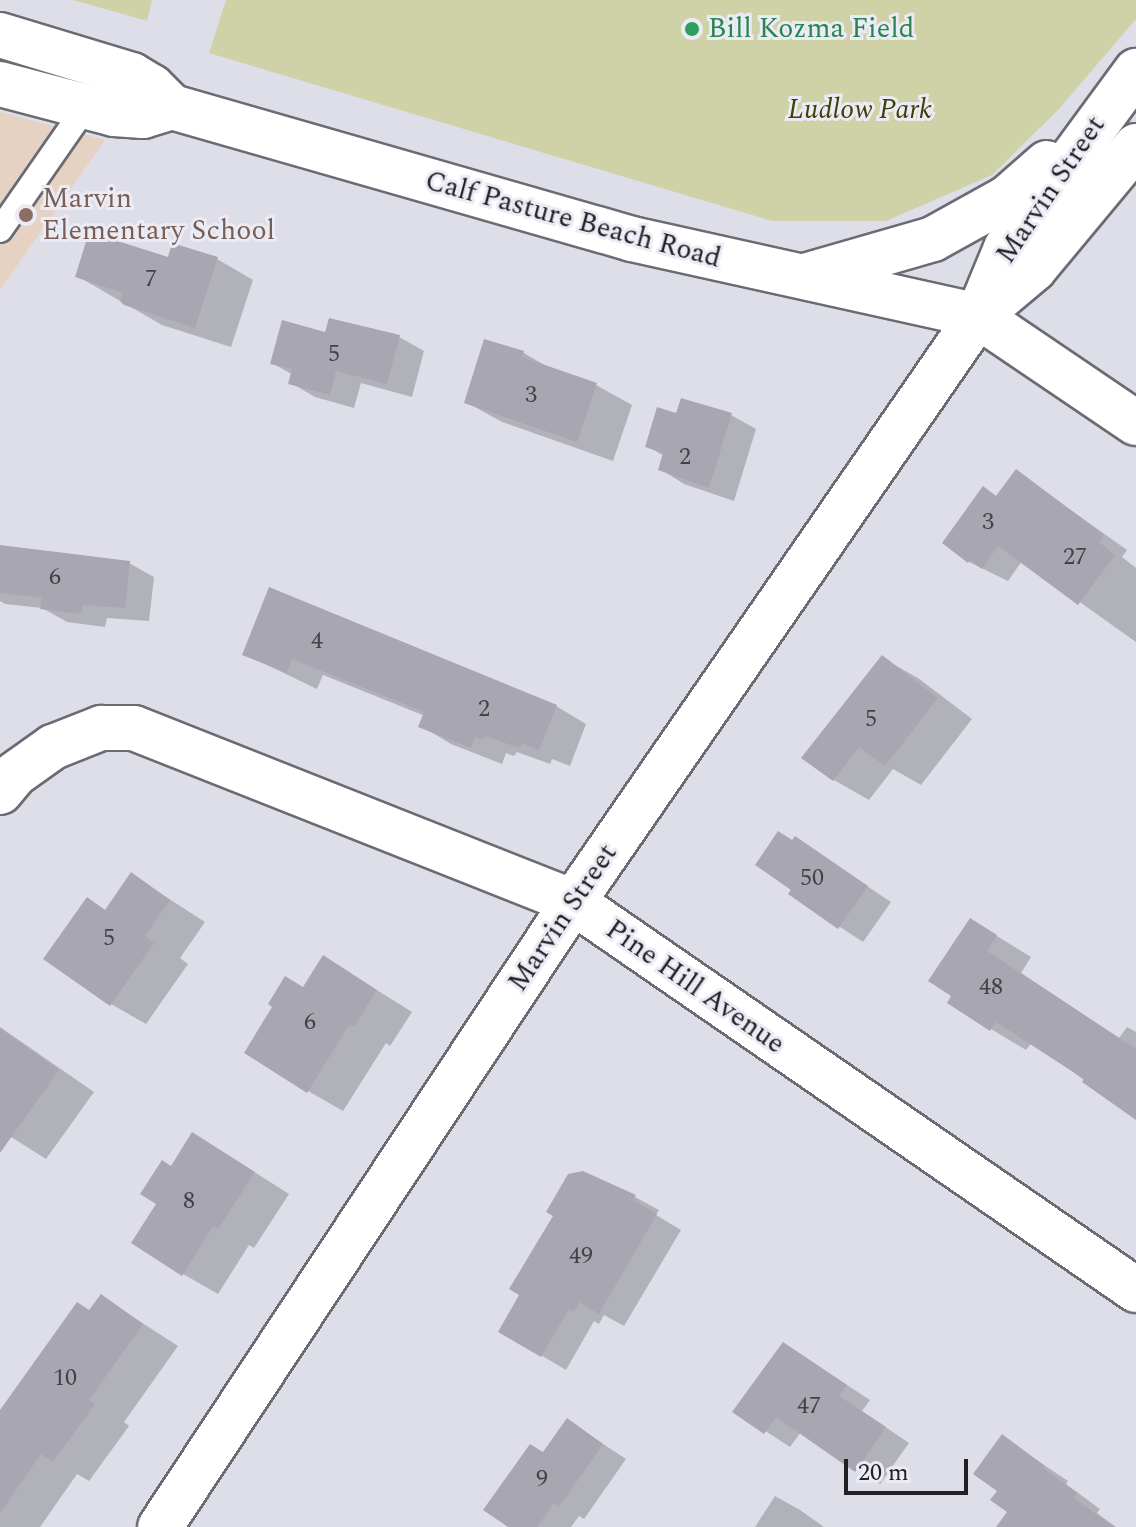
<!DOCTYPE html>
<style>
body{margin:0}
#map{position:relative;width:1136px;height:1527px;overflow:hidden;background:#dedee8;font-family:Spectral,serif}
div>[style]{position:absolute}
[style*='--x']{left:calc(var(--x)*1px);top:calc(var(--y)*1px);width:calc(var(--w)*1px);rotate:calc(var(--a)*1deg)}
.education>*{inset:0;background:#e5d2c2}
.green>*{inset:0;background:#cfd2a7}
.shadow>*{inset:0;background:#0003}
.building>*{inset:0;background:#a8a7b1}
.roads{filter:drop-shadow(2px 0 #6b6b73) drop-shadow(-2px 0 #6b6b73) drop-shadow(0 2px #6b6b73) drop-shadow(0 -2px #6b6b73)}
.service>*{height:24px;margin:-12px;padding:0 12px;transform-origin:12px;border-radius:12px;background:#fff}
.minor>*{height:44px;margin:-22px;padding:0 22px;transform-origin:22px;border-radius:22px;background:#fff}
.dots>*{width:22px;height:22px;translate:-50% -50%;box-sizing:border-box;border:4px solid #ebebf5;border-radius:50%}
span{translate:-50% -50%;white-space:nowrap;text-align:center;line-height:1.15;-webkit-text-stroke:6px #ebebf5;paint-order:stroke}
.number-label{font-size:24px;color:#434247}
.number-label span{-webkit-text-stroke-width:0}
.leisure-label{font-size:28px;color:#27864d}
.left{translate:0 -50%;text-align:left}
.park-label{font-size:28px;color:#3f3f06;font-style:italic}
.street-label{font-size:28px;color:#212124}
.education-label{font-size:28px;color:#785e54}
.scale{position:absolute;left:844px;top:1459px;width:124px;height:36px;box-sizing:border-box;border:4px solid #212124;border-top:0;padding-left:10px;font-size:24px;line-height:28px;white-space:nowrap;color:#212124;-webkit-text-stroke:6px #ebebf5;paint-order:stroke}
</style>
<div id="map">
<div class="education">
<div style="clip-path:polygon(0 112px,105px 140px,0 290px)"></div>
</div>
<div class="green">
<div style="clip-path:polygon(73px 0,152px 0,147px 21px)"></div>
<div style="clip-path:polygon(226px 0,1136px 0,1136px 19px,1058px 110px,992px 175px,886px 221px,772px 221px,209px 53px)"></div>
</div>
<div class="shadow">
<div style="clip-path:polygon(169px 259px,217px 259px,253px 280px,231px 347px,162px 325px,77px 276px)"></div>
<div style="clip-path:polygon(327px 334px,399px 337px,424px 351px,412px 397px,361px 383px,354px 408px,315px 397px,291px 383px,293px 375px,272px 363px)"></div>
<div style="clip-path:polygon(485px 341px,524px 353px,553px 370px,596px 385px,632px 405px,613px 461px,502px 422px,466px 402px)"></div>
<div style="clip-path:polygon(731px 415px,756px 429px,734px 501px,684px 484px,660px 469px,664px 456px,647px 446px,678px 416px)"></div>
<div style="clip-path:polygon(1016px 471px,1127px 550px,1122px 557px,1136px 568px,1136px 642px,1022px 561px,1008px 581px,969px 562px,984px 489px,998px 497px)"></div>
<div style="clip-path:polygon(0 547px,129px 563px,154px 577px,149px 621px,107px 618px,105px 627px,67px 622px,42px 608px,5px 604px,0 601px)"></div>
<div style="clip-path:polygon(270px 589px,556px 706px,586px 724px,570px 766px,552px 759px,550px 764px,517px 752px,514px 756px,506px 753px,502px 764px,451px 744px,421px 726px,425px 716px,323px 675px,317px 689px,244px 654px)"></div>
<div style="clip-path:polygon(882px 658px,918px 678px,972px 719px,921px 785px,893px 769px,869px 800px,834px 780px)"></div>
<div style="clip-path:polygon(796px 839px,891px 902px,863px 942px,790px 894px)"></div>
<div style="clip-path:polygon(132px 875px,205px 922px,180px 958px,188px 964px,146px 1024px,111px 1004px,88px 899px,107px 911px)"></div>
<div style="clip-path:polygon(971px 920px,1031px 957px,1021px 973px,1119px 1038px,1127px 1027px,1136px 1032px,1136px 1118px,1032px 1042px,1026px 1050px,991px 1029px)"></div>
<div style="clip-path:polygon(359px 979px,412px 1012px,390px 1046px,386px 1043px,343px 1111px,308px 1091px)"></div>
<div style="clip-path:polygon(0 1027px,94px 1092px,46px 1159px,0 1130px)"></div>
<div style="clip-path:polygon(229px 1156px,289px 1194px,254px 1248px,249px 1245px,218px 1294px,183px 1274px,172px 1168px)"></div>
<div style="clip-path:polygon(635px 1197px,659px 1210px,656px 1215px,681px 1230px,624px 1326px,604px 1315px,599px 1324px,594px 1321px,566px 1370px,500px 1331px)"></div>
<div style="clip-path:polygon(102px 1297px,178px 1346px,124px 1422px,129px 1426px,89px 1481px,77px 1474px,40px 1527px,0 1527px,0 1413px)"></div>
<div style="clip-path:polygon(784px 1344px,870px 1400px,862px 1411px,909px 1443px,880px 1484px,801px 1432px,790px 1447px,735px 1411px)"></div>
<div style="clip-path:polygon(568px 1421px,626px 1459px,584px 1519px,579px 1516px,571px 1527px,511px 1527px,544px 1454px)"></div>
<div style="clip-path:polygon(1002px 1437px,1068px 1481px,1066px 1484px,1100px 1509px,1097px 1513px,1116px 1527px,998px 1527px,1010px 1512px,1000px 1490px)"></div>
<div style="clip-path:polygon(775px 1496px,800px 1510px,824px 1527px,755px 1527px)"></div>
</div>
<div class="building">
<div style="clip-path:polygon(89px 232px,168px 257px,172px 243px,218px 257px,195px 328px,124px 305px,120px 301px,123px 293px,75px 277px)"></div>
<div style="clip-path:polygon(329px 318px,400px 335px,387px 384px,336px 371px,330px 395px,288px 384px,292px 369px,270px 364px,282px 320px,325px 332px)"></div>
<div style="clip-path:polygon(484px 339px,524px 351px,522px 357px,597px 383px,577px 442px,464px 403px)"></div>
<div style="clip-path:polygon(681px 398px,732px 413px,709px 488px,658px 470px,663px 453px,645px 447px,657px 407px,676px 413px)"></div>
<div style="clip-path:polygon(1016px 469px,1104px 535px,1099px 542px,1115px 555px,1078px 605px,998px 546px,982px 569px,970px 560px,968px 563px,942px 543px,983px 486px,996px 496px)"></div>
<div style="clip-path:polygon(0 545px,130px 561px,125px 608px,83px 605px,81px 614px,40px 609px,42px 598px,0 593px)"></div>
<div style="clip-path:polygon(269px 587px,557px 705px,539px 750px,522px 743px,519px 748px,486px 736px,483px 740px,475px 737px,471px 748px,418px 727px,424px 712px,292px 659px,287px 673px,242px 655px)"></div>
<div style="clip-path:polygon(882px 655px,938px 698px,885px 766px,859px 747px,833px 781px,801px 758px)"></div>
<div style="clip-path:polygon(778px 831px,792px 840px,795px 836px,868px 886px,838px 929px,788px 894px,791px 890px,755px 865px)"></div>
<div style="clip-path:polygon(131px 872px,170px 900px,145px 936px,154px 943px,110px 1006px,43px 959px,87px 897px,105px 910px)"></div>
<div style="clip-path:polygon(970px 918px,997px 935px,987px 951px,1136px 1049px,1136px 1120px,1082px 1082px,1084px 1079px,996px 1022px,990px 1031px,947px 1003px,951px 996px,928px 981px)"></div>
<div style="clip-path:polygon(323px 955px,377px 990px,354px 1027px,349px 1025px,307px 1093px,244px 1053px,272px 1007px,268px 1004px,285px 976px,303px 987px)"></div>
<div style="clip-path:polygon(0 1028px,59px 1070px,0 1153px)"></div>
<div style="clip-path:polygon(192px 1132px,255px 1172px,218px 1229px,213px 1226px,182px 1276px,131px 1243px,156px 1204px,140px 1194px,162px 1160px,171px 1166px)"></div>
<div style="clip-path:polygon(583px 1171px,636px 1195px,633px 1200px,657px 1214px,599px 1314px,579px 1302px,574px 1312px,569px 1309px,541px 1357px,498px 1332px,519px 1295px,509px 1289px,553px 1216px,546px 1212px,568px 1174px)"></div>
<div style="clip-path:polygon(101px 1294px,143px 1324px,89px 1400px,95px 1404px,53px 1462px,41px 1454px,0 1513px,0 1410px,77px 1302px,89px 1310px)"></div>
<div style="clip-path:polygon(783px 1342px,847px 1385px,839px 1396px,886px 1427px,855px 1472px,776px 1417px,764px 1434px,732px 1412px)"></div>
<div style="clip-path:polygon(567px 1418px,603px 1444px,559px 1507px,554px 1503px,537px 1527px,508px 1527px,483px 1510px,530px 1444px,543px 1452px)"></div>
<div style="clip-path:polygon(1002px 1434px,1045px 1466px,1043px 1468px,1077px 1493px,1074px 1498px,1114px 1527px,996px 1527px,1007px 1512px,990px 1500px,997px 1491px,973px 1474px)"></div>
</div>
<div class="roads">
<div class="service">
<div style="--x:0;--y:230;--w:147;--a:-55.2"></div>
</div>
<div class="minor">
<div style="--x:0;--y:35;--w:138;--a:16.9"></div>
<div style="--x:132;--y:75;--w:23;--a:31"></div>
<div style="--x:152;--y:87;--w:28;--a:45"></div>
<div style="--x:172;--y:107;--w:479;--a:16"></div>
<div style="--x:632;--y:239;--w:354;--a:12.5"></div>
<div style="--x:978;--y:316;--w:191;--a:34.1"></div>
<div style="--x:0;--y:84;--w:118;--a:14.7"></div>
<div style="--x:114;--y:114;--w:29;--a:4"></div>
<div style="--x:143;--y:116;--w:30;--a:-17"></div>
<div style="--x:805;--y:276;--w:133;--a:-16.1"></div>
<div style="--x:933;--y:239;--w:85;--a:-29"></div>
<div style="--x:1007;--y:198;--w:53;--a:-41.2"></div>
<div style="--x:983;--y:312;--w:67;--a:-40.1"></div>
<div style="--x:1034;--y:269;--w:160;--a:-50.3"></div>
<div style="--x:0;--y:792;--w:23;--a:-50"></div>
<div style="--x:15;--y:774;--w:47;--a:-35.4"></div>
<div style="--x:53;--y:747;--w:52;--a:-21.6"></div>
<div style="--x:101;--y:728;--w:33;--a:0"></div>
<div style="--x:134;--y:728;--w:472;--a:21.6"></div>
<div style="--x:573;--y:902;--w:684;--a:34.57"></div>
<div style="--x:160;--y:1527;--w:749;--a:-56.54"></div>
<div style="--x:573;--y:902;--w:712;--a:-55.35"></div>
<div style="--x:978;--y:316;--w:74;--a:-67.6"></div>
<div style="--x:1006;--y:248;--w:220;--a:-53.7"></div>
</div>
</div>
<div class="dots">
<div style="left:692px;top:29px;background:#2e9e5b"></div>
<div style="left:26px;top:215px;background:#8d6e63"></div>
</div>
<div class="number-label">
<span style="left:151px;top:280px">7</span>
<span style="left:334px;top:355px">5</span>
<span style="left:531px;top:396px">3</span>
<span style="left:685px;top:458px">2</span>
<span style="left:988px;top:523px">3</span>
<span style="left:1075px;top:558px">27</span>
<span style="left:55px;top:578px">6</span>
<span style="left:317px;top:642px">4</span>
<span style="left:484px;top:710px">2</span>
<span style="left:871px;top:720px">5</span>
<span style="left:812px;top:879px">50</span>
<span style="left:109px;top:939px">5</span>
<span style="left:991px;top:988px">48</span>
<span style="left:310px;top:1023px">6</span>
<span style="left:189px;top:1202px">8</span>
<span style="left:581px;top:1257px">49</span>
<span style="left:65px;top:1379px">10</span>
<span style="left:809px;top:1407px">47</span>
<span style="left:542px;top:1480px">9</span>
</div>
<div class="leisure-label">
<span class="left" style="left:708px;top:29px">Bill Kozma Field</span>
</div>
<div class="park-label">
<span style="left:860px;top:110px">Ludlow Park</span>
</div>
<div class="street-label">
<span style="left:1051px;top:190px;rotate:-56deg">Marvin Street</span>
<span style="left:573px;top:220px;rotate:15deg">Calf Pasture Beach Road</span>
<span style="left:563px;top:918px;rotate:-56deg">Marvin Street</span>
<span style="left:695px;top:987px;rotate:35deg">Pine Hill Avenue</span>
</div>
<div class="education-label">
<span class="left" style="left:42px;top:215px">Marvin<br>Elementary School</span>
</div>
<div class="scale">20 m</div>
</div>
